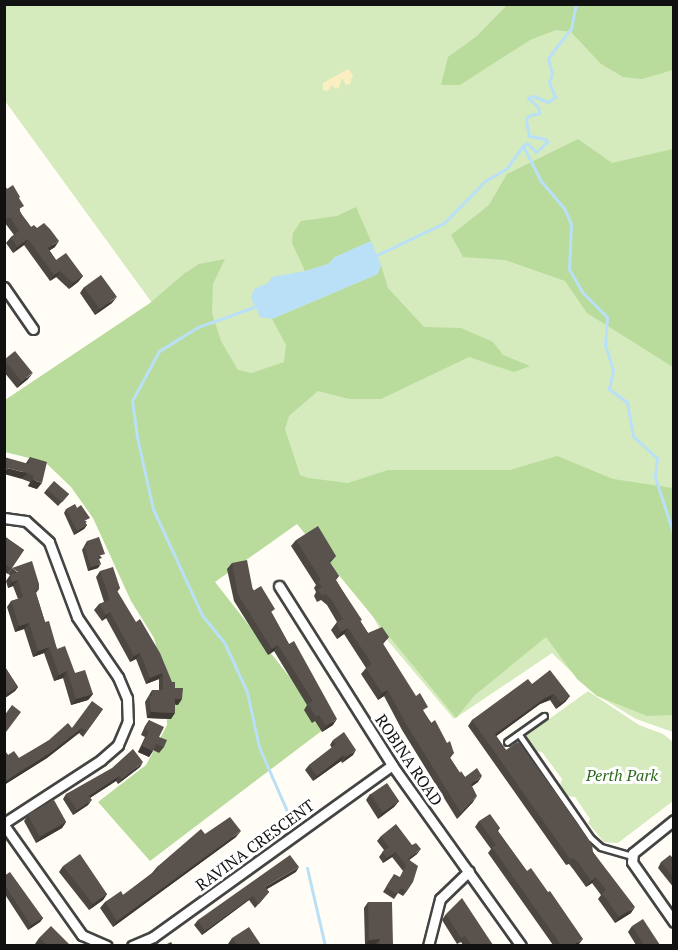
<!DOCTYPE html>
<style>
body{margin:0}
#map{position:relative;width:678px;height:950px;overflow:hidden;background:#fffdf5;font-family:"PT Serif",serif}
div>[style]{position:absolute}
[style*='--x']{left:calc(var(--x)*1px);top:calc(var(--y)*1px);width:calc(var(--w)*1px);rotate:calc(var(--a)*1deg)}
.green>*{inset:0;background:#d5ebbd}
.forest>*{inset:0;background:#b9dc9c}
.sand>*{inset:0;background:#fbeec1}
.water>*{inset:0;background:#b9e0f7}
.stream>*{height:3px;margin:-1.5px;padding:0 1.5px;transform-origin:1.5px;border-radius:1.5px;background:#b9e0f7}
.roads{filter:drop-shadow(2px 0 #444) drop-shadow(-2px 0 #444) drop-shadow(0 2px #444) drop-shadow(0 -2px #444)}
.lane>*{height:4.5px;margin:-2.25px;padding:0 2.25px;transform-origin:2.25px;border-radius:2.25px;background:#fff}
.street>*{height:9px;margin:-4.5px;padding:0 4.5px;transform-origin:4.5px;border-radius:4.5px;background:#fff}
.wall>*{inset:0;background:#4d4742}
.shaded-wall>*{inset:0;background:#3f3936}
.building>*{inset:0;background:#5a524d;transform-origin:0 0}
span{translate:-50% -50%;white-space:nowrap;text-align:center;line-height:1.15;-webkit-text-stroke:6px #fff;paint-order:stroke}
.street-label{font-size:16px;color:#111}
.park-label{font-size:16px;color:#2f6b1f;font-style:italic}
.frame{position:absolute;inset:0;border:6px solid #111;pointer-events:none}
</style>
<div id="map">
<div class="green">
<div style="clip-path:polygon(4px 5px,673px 5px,673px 732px,636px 719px,592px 692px,552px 653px,454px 719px,383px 635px,351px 576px,5px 101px)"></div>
<div style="clip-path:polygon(588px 691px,639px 725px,663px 734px,673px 742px,673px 801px,618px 843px,604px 842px,588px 823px,590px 819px,575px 797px,566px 796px,560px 786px,562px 779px,542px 752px,536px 751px,528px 740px,527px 735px)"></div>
</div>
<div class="forest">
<div style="clip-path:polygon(507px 5px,673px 5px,673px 70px,642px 79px,623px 77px,601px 64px,571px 32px,556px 30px,530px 40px,460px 85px,441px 85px,448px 57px,477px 36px)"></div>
<div style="clip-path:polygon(578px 139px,612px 163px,673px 149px,673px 367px,587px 313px,565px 281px,505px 260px,463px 257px,451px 235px,489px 205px,507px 174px)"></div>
<div style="clip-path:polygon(356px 207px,371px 241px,335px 257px,328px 264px,305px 271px,292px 243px,293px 233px,301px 221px,337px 216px)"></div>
<div style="clip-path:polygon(225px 259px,213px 284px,212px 313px,221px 341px,238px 370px,252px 373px,284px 362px,286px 345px,272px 319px,378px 274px,381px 265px,388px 288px,424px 327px,461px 328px,493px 342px,503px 355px,530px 366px,514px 372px,469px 357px,381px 399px,349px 399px,318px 391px,289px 416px,285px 429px,300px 475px,308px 478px,348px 483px,388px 470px,510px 470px,557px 456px,613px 479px,673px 488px,673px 715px,647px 716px,597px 696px,577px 679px,546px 637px,475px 695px,456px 718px,297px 524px,215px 582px,328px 726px,150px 861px,98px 802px,146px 765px,167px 725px,166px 683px,154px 638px,131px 601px,93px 518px,71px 487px,45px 462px,5px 452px,5px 400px,150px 303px,185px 273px,199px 264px)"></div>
</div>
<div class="sand">
<div style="clip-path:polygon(348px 69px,353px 75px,350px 84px,346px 85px,342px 78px,339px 87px,336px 89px,332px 85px,328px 91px,323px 90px,323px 83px)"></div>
</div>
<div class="water">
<div style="clip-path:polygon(371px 241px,381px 265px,378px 274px,272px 319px,260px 317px,251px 298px,254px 289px,268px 283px,272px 277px,305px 271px,328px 264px,335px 257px)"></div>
</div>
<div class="stream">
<div style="--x:523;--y:146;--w:39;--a:63"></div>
<div style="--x:541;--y:181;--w:35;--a:50"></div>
<div style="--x:564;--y:208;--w:17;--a:66"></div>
<div style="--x:571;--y:224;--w:45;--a:92.5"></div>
<div style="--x:569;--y:269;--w:28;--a:60"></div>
<div style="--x:583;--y:293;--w:34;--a:45"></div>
<div style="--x:607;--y:317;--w:28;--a:94"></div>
<div style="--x:605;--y:345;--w:26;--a:72"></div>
<div style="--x:613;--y:370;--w:19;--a:102"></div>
<div style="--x:609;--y:389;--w:22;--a:36"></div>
<div style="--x:627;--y:402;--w:35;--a:80"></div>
<div style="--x:633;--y:436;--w:33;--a:43"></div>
<div style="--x:657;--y:458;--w:19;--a:96"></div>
<div style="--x:655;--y:477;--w:62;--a:72.1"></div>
<div style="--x:523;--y:146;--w:5;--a:-37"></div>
<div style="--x:527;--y:143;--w:13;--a:45"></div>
<div style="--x:536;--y:152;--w:15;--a:-42"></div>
<div style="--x:547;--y:142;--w:4;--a:-124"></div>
<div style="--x:545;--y:139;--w:16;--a:-169"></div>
<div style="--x:529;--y:136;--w:16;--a:-101"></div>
<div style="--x:526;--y:120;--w:4;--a:-63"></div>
<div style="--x:528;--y:116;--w:11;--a:-15"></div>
<div style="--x:539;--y:113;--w:6;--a:-99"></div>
<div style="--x:538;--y:107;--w:13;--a:-138"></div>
<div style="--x:528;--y:98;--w:5;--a:-22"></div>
<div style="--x:533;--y:96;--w:16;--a:22"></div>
<div style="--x:548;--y:102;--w:9;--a:-36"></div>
<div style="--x:555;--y:97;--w:16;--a:-112"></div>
<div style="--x:549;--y:82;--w:9;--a:-69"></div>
<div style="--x:552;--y:74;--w:16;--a:-104"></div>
<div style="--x:548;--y:58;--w:37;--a:-52"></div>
<div style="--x:571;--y:29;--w:25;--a:-79"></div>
<div style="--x:377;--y:255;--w:74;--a:-25.5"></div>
<div style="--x:444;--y:223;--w:59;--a:-45.7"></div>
<div style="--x:485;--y:181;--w:24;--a:-30"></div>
<div style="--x:506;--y:169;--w:29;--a:-54"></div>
<div style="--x:254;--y:307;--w:59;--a:160.3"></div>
<div style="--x:198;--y:327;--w:46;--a:148.4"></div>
<div style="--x:159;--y:351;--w:57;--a:118.4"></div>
<div style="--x:132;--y:401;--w:36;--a:82"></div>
<div style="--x:137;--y:437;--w:74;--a:77.5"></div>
<div style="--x:153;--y:509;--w:117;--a:65.2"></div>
<div style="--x:202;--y:615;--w:35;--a:51"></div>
<div style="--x:224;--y:642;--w:55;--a:65.3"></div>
<div style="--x:247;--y:692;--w:56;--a:77.7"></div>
<div style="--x:259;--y:747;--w:70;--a:66.4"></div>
<div style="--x:307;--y:868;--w:80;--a:77"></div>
</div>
<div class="roads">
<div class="lane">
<div style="--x:519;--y:734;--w:126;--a:55.3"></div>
<div style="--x:591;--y:838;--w:13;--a:42"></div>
<div style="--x:601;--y:847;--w:33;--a:16"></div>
<div style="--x:507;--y:742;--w:45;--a:-35.1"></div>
</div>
<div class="street">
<div style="--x:4;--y:287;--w:51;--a:55.4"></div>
<div style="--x:4;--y:518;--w:22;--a:8"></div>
<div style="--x:26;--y:521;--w:31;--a:42"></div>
<div style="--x:49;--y:542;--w:80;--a:69.5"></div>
<div style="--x:77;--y:617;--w:73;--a:55.7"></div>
<div style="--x:118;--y:677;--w:23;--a:67"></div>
<div style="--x:127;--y:698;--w:23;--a:88"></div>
<div style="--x:128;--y:721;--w:26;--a:113"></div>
<div style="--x:118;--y:745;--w:23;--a:139"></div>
<div style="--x:101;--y:760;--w:116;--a:147"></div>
<div style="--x:279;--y:586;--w:212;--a:57.7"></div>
<div style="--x:392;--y:765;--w:222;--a:54.5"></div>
<div style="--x:674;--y:820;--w:53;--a:141.2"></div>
<div style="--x:633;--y:853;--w:9;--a:96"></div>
<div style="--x:632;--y:862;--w:73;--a:55"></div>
<div style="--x:4;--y:825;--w:135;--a:54.7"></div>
<div style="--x:82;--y:935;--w:27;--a:24"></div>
<div style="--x:132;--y:946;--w:23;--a:-23"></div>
<div style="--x:153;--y:937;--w:294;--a:-35.7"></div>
<div style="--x:428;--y:946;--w:49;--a:-75.7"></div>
<div style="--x:440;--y:899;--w:40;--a:-44"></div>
</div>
</div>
<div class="wall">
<div style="clip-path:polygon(4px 185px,7px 189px,19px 199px,20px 212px,31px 227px,37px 228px,55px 247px,49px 250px,56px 260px,83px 276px,78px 282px,69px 289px,56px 277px,50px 281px,24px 245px,13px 253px,6px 243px,11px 237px,14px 235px,5px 223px,4px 224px)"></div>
<div style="clip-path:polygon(84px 287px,112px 303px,95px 315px,80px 293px)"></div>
<div style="clip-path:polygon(4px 360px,28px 379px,17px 388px,4px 372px)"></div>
<div style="clip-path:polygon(30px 457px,37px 489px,28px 486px,30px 482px,22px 479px,26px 463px)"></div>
<div style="clip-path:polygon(47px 489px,69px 494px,58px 506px,44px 493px)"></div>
<div style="clip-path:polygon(66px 509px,87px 522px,85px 523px,87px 525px,84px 529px,74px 535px,64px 513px)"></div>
<div style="clip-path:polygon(4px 536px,24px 550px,8px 574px,4px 572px)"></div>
<div style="clip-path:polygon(296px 540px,336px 556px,330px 563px,339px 576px,336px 580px,361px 622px,368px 633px,389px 637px,383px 644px,424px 713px,454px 753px,450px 758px,460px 773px,465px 777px,478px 782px,472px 786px,473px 802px,457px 819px,402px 730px,384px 696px,378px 700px,361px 674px,366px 668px,344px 634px,337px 639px,331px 630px,337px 622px,327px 605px,321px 600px,317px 602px,314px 596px,316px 592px,314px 588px,316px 585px,291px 546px)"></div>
<div style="clip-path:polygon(87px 541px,102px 558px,99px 559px,98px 568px,88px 571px,82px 550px)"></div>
<div style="clip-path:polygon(232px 563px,272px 613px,333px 725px,322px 732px,315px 721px,312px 723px,304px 710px,307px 705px,274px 651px,268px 655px,234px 601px,227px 569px)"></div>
<div style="clip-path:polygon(12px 568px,39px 589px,36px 593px,45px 622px,57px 649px,75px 673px,93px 694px,88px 700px,71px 705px,63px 678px,54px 681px,44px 653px,33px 657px,24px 629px,15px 632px,7px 607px,11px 601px,18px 599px,13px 586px,8px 588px,6px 581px,10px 575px,8px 574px)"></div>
<div style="clip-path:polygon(100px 571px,120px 588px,117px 592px,175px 688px,178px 705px,175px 704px,171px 719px,147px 718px,145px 702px,152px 690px,159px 690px,159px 679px,146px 684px,136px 659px,130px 662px,106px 618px,102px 621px,94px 610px,99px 604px,104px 602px,96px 577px)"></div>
<div style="clip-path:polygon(5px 667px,18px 687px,15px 691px,5px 698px,4px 696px)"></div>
<div style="clip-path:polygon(532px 684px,570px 696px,565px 702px,556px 709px,550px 700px,540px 704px,496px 736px,506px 750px,593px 852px,631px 913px,615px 923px,598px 899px,601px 895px,592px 883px,586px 887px,573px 869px,569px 864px,566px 865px,468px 726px,472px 720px)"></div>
<div style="clip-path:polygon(103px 709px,83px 737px,79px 733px,47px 758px,4px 785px,4px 750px,8px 755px,19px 758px,72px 728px)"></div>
<div style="clip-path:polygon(149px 720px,159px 737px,164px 747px,159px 753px,153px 750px,149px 757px,138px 752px,145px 737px,141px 735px,145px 726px)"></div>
<div style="clip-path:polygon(333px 740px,353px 755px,342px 763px,341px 761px,313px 781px,305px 770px,309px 765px,332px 748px,330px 745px)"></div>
<div style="clip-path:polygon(140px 767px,118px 784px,116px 781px,90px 798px,88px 805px,73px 815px,63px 799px,66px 794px)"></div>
<div style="clip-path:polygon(370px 794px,399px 801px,394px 807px,378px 819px,366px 800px)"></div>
<div style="clip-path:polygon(28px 815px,66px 822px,62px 828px,36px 843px,24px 821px)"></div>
<div style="clip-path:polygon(479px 821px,500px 828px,498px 831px,579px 944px,578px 945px,553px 945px,488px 853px,491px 849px,475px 827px)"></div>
<div style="clip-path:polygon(205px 834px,236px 837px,113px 927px,100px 908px,105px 902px,123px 895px,152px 873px,157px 867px)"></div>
<div style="clip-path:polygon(381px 836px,417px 854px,409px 860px,407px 891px,403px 896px,398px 893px,394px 899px,383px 892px,391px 879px,400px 877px,403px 871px,392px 857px,383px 863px,379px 857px,384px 850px,377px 841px)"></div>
<div style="clip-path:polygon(674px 858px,674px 888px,658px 868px,661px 862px)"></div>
<div style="clip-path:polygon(63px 866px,107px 894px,103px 900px,89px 910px,59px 872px)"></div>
<div style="clip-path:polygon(296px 872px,267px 889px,269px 892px,255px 908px,249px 900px,202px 935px,194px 925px,198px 920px)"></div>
<div style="clip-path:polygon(4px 876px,43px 918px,40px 922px,28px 930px,4px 893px)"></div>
<div style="clip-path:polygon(368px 902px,393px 945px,365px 945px,364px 908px)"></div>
<div style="clip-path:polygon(446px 914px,493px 945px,463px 945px,461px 942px,457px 944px,442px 920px)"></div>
<div style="clip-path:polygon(632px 926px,660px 945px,636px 945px,628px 932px)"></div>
<div style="clip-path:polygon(39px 938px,70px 945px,36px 945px,35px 944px)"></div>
<div style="clip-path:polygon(232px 938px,261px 945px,229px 945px,228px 944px)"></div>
</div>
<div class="shaded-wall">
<div style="clip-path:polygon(28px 239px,24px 245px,13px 253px,17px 247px)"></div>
<div style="clip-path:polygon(59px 241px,55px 247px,43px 255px,48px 248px)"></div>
<div style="clip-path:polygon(60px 271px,56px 277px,50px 281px,54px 275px)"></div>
<div style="clip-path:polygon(83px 276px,78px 282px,69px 289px,73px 283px)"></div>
<div style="clip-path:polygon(117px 297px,112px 303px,95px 315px,100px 309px)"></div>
<div style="clip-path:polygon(33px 373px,28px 379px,17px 388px,21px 382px)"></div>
<div style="clip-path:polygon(7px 468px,27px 473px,22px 479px,4px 474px)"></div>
<div style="clip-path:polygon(33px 480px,42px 483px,37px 489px,28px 486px)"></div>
<div style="clip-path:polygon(87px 525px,84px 529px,74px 535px,77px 531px)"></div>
<div style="clip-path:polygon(101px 564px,98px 568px,88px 571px,91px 567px)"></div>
<div style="clip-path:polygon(18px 580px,13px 586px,8px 588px,12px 582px)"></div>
<div style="clip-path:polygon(110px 612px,106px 618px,102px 621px,106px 615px)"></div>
<div style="clip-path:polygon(29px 623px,24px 629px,15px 632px,19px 626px)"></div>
<div style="clip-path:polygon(348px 628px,344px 634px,337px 639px,341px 632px)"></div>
<div style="clip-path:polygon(278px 645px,274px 651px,268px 655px,272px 649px)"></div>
<div style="clip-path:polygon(49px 647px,44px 653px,33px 657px,38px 651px)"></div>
<div style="clip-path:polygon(140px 653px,136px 659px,130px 662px,134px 656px)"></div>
<div style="clip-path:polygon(67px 671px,63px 678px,54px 681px,59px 675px)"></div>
<div style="clip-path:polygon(163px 673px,159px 679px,146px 684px,150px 678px)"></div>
<div style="clip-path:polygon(18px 687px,15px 691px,5px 698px,8px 693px)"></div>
<div style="clip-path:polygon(388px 690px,384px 696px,378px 700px,382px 693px)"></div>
<div style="clip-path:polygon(93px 694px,88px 700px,71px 705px,76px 699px)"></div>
<div style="clip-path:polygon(554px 694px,550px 700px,540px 704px,491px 740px,495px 734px,545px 698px)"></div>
<div style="clip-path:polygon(570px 696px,565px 702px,556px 709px,561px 703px)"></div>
<div style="clip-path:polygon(175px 699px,182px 699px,178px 705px,171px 704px)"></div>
<div style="clip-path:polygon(151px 712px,175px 713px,171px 719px,147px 718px)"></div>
<div style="clip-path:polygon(337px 719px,333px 725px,322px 732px,326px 726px)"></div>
<div style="clip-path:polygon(82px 728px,79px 733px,47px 758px,4px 785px,4px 782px)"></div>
<div style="clip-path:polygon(142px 746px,153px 751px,149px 757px,138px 752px)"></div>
<div style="clip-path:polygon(356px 750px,353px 755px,342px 763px,346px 757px)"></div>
<div style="clip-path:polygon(344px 755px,341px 761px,313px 781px,317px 776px)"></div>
<div style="clip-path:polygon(143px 762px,140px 767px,118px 784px,122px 779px)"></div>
<div style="clip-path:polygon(119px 776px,116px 781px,85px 801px,89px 796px)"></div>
<div style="clip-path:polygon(482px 776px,478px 782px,467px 790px,471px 784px)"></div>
<div style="clip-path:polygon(477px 796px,473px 802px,457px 819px,461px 813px)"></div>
<div style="clip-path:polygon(92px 800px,88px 805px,73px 815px,77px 810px)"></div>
<div style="clip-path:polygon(399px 801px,394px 807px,378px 819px,382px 813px)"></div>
<div style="clip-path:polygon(66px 822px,62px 828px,36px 843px,41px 837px)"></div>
<div style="clip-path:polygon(241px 831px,236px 837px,113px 927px,117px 921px)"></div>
<div style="clip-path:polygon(421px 849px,417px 854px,404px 864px,408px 859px)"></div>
<div style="clip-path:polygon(396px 852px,392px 857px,383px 863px,387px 858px)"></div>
<div style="clip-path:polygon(299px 867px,296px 872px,262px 892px,265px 887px)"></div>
<div style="clip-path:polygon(596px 877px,592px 883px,586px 887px,591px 881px)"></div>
<div style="clip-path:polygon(107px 894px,103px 900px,89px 910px,93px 904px)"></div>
<div style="clip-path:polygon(253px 896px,249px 900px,202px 935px,205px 931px)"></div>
<div style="clip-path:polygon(635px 907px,631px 913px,615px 923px,619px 917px)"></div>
<div style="clip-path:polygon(43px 918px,40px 922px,28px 930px,31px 925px)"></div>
<div style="clip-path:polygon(380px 939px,375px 945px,365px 945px,369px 940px)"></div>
<div style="clip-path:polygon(583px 939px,579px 944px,578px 945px,573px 945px)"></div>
</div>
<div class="building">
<div style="clip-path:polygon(4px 185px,7px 189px,13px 185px,20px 197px,19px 198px,24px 206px,19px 209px,22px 215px,31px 227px,34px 225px,37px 228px,44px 223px,50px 229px,59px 241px,48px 248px,56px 260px,66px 253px,83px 276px,73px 283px,60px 271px,54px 275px,28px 239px,17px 247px,11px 237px,19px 231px,10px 217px,5px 220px,4px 219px)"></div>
<div style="left:101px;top:275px;width:27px;height:21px;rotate:54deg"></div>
<div style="left:15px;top:351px;width:28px;height:14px;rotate:51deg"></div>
<div style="clip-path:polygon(4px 457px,29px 464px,30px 457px,47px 462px,42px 483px,33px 480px,34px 476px,27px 473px,7px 468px,4px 475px)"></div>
<div style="left:54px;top:481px;width:20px;height:11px;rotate:41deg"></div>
<div style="clip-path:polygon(75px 504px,77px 508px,81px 505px,90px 518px,84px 521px,87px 525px,77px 531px,66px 509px)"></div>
<div style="clip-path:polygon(318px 526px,336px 556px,329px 561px,339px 576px,335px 579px,362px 620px,360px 621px,368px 633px,382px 627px,389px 637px,382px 642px,416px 696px,420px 693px,428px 707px,423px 710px,431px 723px,435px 720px,447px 743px,450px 741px,454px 753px,449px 756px,460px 773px,461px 771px,465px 777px,477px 768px,482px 776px,471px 784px,477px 796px,461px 813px,406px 724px,388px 690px,382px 693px,366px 668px,372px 664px,348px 628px,341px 632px,336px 623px,343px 619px,331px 599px,325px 594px,322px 596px,318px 590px,322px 587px,318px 582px,321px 580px,296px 540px)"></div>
<div style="clip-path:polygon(4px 536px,24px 550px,11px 568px,4px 564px)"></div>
<div style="clip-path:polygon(99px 537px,105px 554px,98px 556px,101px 564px,91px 567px,84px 546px,88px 545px,87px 541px)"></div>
<div style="clip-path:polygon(247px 560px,253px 591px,261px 586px,275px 609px,271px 612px,289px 644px,294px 641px,337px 719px,326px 726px,319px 715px,316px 717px,308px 704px,313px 701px,278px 645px,272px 649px,238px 595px,232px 563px)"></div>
<div style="clip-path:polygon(32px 561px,39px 584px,39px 589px,35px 590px,45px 622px,49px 621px,57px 649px,65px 646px,75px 673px,85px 670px,93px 694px,76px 699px,67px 671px,59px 675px,49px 647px,38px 651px,29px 623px,19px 626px,11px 601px,23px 597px,18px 580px,12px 582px,10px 575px,18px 572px,12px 568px)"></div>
<div style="clip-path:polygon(113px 567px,120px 588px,116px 589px,136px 622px,140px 619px,160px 653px,172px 682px,175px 682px,175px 688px,183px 688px,182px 699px,175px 699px,175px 713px,151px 712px,149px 696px,152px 696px,152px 690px,163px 690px,163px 673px,150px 678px,140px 653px,134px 656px,110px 612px,106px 615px,99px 604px,110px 600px,100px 571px)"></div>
<div style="clip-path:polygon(5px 667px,18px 687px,8px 693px,4px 688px)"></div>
<div style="clip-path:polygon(550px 670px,570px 696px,561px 703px,554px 694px,545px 698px,495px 734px,506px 750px,517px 742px,520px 744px,577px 822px,592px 845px,593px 852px,635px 907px,619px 917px,602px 893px,606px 890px,596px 877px,591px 881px,578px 862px,573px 858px,570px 859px,472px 720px,528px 679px,532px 684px)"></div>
<div style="clip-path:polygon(92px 701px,103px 709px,87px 731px,82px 728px,50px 753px,4px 782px,4px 750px,8px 755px,14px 751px,19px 758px,49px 740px,68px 723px,72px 728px)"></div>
<div style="clip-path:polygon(12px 705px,21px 712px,6px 732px,4px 730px,4px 716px)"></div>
<div style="clip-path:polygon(149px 720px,164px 727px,159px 737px,167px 740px,164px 747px,156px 744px,153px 751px,142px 746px,149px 731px,145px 729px)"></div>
<div style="clip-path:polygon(344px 732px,356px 750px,346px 757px,344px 755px,317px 776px,309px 765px,336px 744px,333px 740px)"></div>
<div style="clip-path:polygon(133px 749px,143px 762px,122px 779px,119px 776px,89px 796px,92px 800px,77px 810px,66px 794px,112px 768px)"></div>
<div style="left:387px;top:783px;width:22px;height:20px;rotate:56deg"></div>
<div style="left:54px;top:800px;width:25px;height:30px;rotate:61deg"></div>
<div style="clip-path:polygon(490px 814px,500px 828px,497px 830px,527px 871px,531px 868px,548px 892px,550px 891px,583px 939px,573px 945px,561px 945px,492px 847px,496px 845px,479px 821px)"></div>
<div style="clip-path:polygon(230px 817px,241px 831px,117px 921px,105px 902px,121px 891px,123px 895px,158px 870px,157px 867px,201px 829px,205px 834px)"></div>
<div style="clip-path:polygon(396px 824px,412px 845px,416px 843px,421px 849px,408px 859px,418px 866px,413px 882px,407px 891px,401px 888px,397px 894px,386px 887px,394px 874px,400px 877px,406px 866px,396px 852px,387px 858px,382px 852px,389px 847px,381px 836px)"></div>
<div style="clip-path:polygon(80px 854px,107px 894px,93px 904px,63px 866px)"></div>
<div style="clip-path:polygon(290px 855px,299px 867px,265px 887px,269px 892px,259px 904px,253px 896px,205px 931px,198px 920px)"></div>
<div style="clip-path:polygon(670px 855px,673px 858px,674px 858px,674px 878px,661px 862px)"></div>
<div style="clip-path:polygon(10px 872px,43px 918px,31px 925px,4px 884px,4px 876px)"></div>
<div style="clip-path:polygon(462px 898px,493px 945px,471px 945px,465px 936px,461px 938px,446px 914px)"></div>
<div style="clip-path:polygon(368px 902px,392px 902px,393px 945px,379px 945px,380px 939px,369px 940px)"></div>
<div style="clip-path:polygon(643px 919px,660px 945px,644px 945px,632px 926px)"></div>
<div style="clip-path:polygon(51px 926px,70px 945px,47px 945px,39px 938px)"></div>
<div style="clip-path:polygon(249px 927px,261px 945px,237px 945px,232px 938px)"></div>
<div style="clip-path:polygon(171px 942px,173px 945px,165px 945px)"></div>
</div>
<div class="street-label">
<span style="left:409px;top:760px;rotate:56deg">ROBINA ROAD</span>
<span style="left:255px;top:845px;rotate:-36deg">RAVINA CRESCENT</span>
</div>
<div class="park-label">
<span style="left:622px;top:775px">Perth Park</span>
</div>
<div class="frame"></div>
</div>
